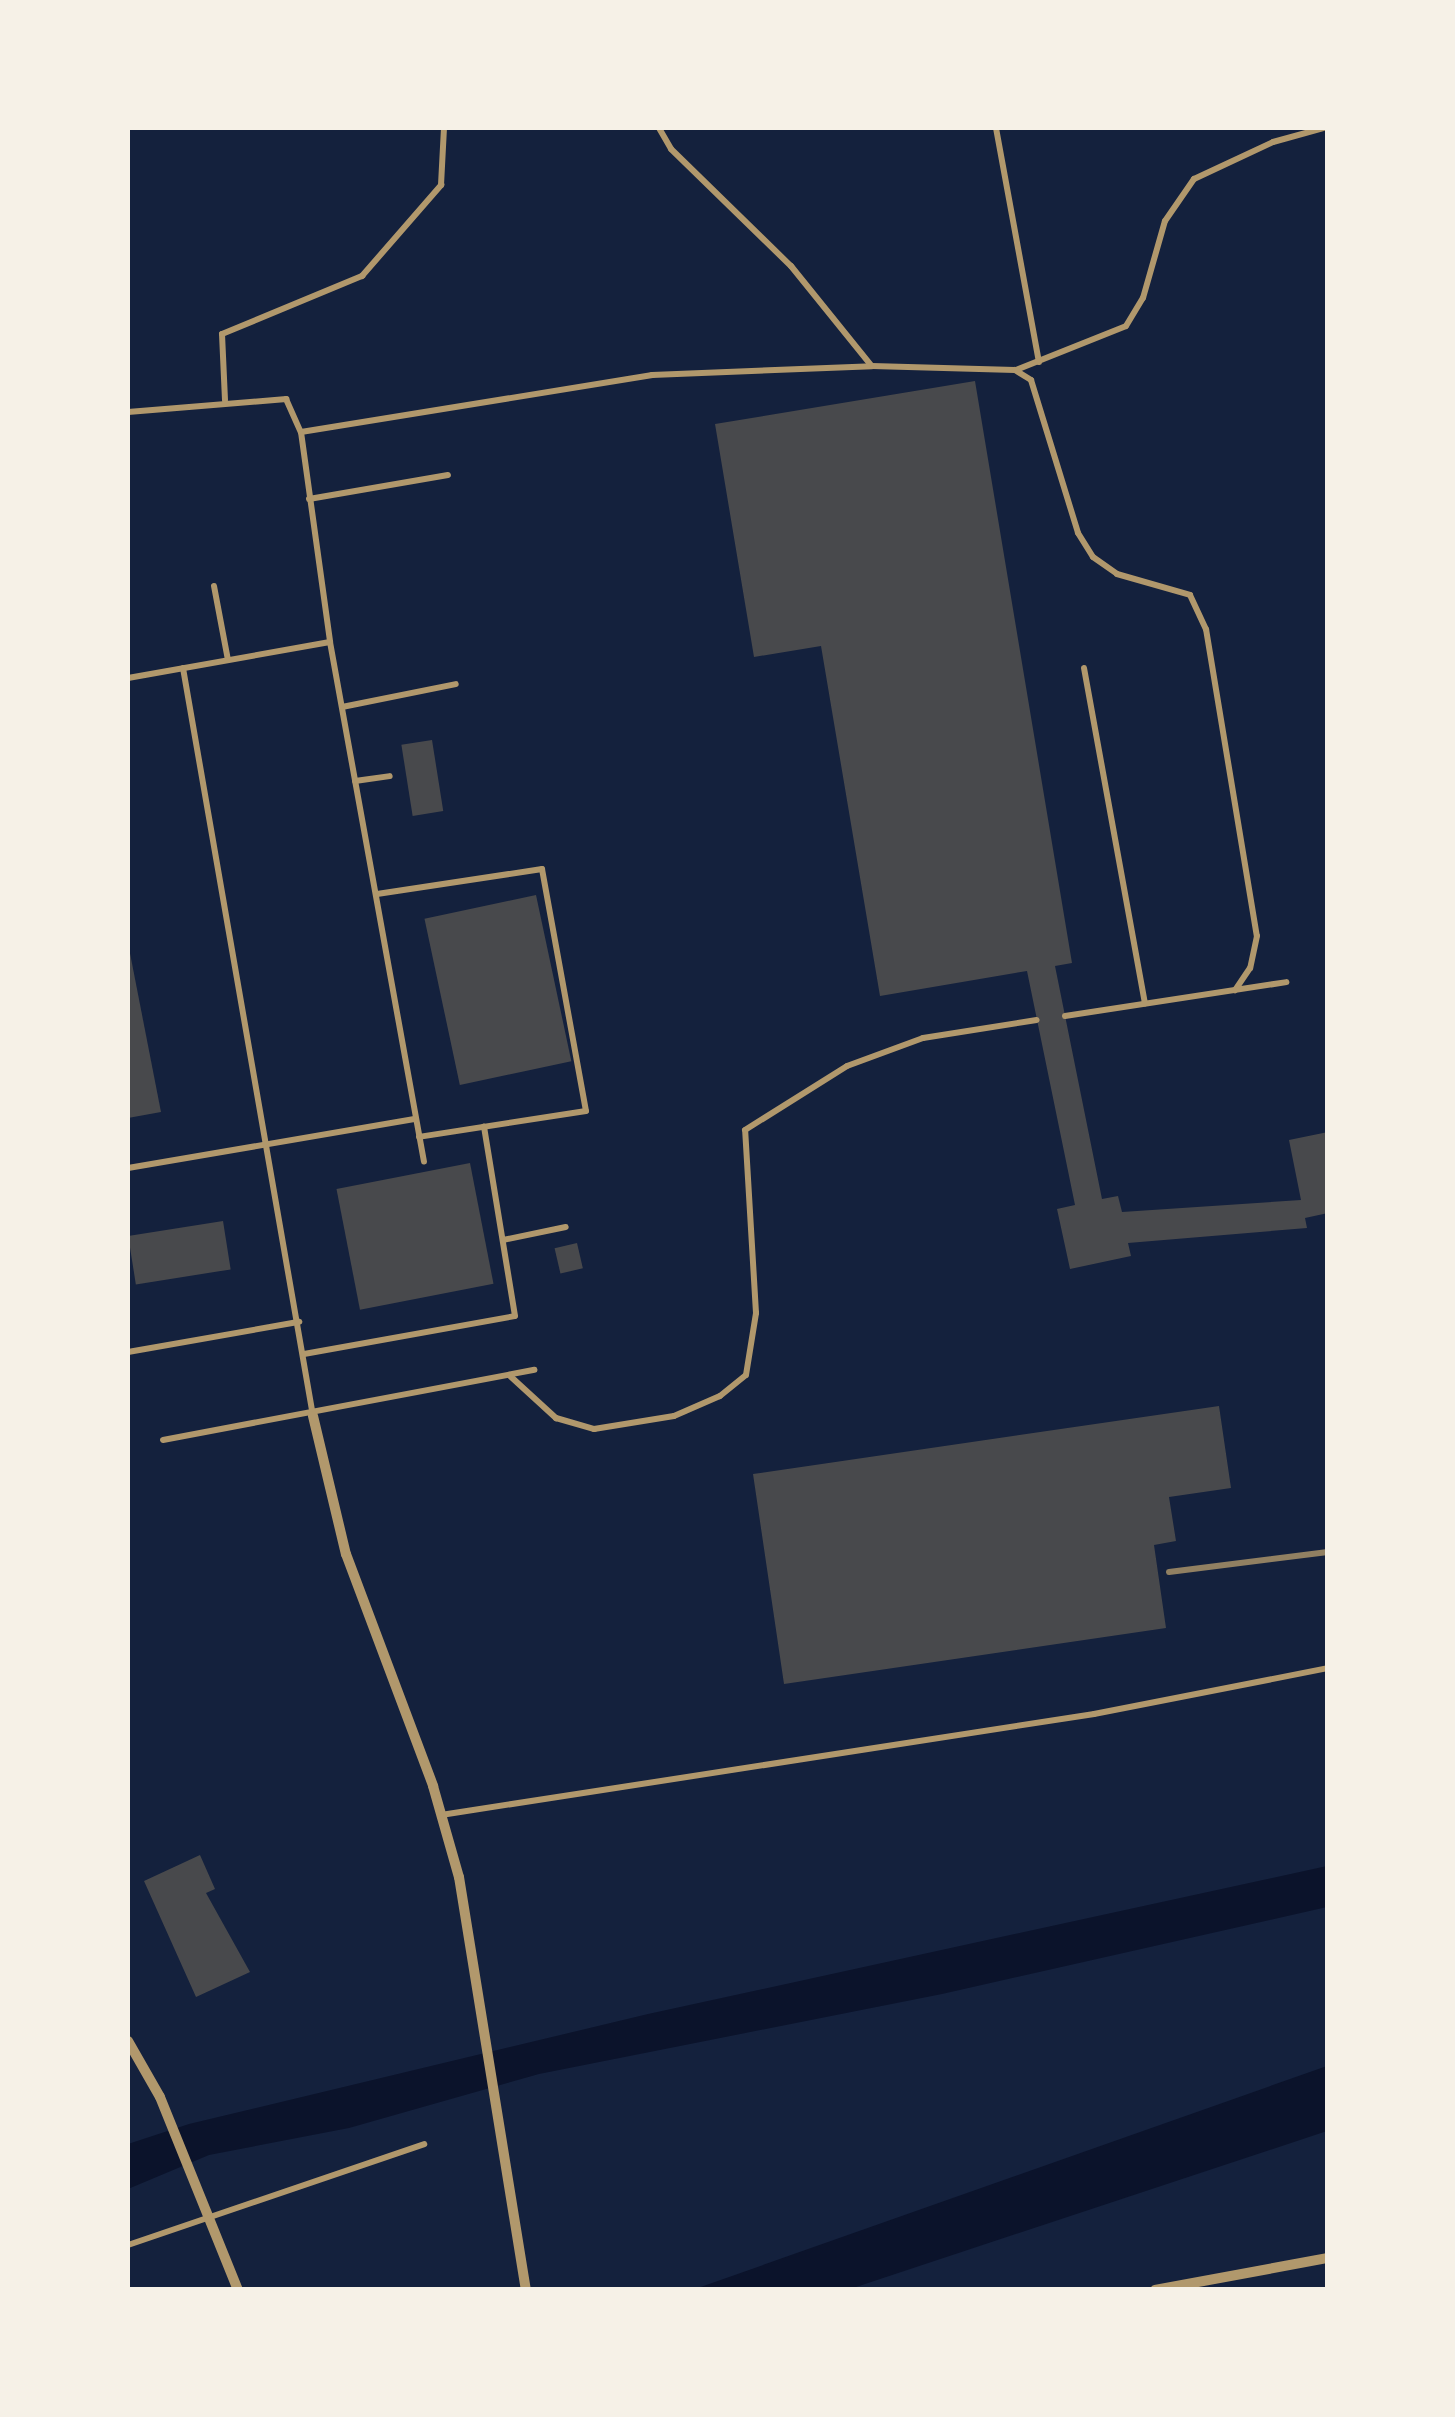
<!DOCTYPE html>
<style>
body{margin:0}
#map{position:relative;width:1455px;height:2417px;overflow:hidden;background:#14213d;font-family:"PT Sans Narrow",sans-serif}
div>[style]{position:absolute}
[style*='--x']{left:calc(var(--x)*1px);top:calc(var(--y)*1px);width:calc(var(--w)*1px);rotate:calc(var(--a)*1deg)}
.water>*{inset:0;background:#0b132b}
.building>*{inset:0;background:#48494c;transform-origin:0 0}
.service>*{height:6px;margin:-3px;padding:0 3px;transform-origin:3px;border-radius:3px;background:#b1986c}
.minor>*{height:10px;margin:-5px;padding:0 5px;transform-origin:5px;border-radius:5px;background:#b1986c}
.rail>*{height:6px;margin:-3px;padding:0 3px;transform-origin:3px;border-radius:3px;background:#918062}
span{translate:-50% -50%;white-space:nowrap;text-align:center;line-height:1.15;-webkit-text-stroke:8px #f6f1e7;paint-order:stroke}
.frame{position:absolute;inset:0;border:130px solid #f6f1e7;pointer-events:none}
</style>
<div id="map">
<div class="water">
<div style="clip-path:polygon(1327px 1866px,1327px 1907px,942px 1994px,539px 2074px,349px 2128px,209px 2155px,128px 2189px,128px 2144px,189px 2124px,648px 2014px)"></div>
<div style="clip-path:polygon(1327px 2066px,1327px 2131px,850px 2289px,695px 2289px)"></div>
</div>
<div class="building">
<div style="clip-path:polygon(975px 381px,1072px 963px,1055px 966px,1102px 1199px,1118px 1196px,1122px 1212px,1301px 1200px,1289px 1140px,1328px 1132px,1328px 1213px,1305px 1218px,1307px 1228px,1128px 1243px,1131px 1256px,1070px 1269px,1057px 1209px,1075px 1205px,1027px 971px,880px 996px,821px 646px,754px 657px,715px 424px)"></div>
<div style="left:432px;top:740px;width:72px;height:31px;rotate:81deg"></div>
<div style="left:536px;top:895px;width:170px;height:114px;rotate:78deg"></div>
<div style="clip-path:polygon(128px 943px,161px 1112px,128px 1118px)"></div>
<div style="left:470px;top:1163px;width:123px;height:136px;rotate:79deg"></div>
<div style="left:223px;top:1221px;width:49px;height:96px;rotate:81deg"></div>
<div style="left:577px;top:1243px;width:26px;height:23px;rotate:77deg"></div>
<div style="clip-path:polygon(1219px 1406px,1231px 1488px,1169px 1497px,1176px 1541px,1154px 1545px,1166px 1628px,784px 1684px,753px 1474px)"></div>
<div style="clip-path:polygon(200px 1855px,215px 1889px,206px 1893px,250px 1972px,196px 1997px,144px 1881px)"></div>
</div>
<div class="service">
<div style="--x:659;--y:128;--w:24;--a:60"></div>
<div style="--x:671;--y:149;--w:168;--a:44.3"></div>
<div style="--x:791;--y:266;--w:127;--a:51.1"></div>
<div style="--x:996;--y:128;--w:238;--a:79.6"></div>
<div style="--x:1016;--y:370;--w:118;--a:-21.8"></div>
<div style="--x:1126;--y:326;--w:33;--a:-59"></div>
<div style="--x:1143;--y:298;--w:80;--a:-74.1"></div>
<div style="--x:1165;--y:221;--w:51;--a:-55.4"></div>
<div style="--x:1194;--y:179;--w:87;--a:-25.1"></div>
<div style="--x:1273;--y:142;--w:53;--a:-15.4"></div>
<div style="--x:225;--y:400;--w:66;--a:-92.6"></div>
<div style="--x:222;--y:334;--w:152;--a:-22.5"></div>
<div style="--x:362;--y:276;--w:121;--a:-49"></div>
<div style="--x:441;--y:185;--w:57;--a:-87"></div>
<div style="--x:128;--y:412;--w:159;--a:-4.7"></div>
<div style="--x:286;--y:399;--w:36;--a:66"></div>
<div style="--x:301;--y:432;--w:212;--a:82.1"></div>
<div style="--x:330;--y:642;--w:528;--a:79.75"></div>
<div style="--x:301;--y:432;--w:356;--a:-9.2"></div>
<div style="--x:652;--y:375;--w:220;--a:-2.3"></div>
<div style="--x:872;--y:366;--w:143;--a:1.6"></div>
<div style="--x:1015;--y:370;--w:19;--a:32"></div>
<div style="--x:1031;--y:380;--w:160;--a:72.9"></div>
<div style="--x:1078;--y:533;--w:28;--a:58"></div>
<div style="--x:1093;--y:557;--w:29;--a:35"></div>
<div style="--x:1117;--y:574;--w:76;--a:16"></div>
<div style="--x:1190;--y:595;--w:38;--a:65"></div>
<div style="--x:1206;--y:629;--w:311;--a:80.6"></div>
<div style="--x:1257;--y:936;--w:33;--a:102"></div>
<div style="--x:1250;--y:968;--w:27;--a:124"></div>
<div style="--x:309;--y:499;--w:141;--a:-9.8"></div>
<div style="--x:214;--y:586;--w:75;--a:79.3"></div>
<div style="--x:183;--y:668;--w:759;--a:80.14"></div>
<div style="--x:1084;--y:668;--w:341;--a:79.7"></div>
<div style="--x:128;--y:678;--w:205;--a:-10.1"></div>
<div style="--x:342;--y:707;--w:116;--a:-11.4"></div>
<div style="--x:355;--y:781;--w:35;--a:-8"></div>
<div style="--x:377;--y:894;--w:167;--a:-8.6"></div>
<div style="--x:542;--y:869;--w:246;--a:79.7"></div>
<div style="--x:586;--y:1111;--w:169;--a:171.2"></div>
<div style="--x:1065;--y:1016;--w:224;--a:-8.7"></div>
<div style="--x:128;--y:1168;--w:292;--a:-9.7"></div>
<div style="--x:503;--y:1240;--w:64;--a:-11.7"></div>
<div style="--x:128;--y:1352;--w:174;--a:-10"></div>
<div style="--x:304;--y:1354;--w:214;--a:-10.2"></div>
<div style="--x:515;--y:1316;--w:192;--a:-99.3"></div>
<div style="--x:509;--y:1375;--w:64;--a:42.5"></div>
<div style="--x:556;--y:1418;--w:40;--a:16"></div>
<div style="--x:594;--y:1429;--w:81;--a:-9.2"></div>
<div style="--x:674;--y:1416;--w:50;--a:-23.5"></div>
<div style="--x:720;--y:1396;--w:33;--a:-39"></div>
<div style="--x:746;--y:1375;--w:63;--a:-80.8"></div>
<div style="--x:756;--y:1313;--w:183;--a:-93.4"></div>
<div style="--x:745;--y:1130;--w:120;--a:-32.1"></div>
<div style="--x:847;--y:1066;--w:81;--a:-20.2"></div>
<div style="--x:923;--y:1038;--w:115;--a:-9"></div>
<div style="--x:163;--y:1440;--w:378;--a:-10.7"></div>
<div style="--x:441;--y:1815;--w:661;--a:-8.79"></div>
<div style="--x:1094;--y:1714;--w:238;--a:-11.1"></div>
<div style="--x:128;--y:2245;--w:313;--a:-18.8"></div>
</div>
<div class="minor">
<div style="--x:313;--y:1416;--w:142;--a:76.6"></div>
<div style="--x:346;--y:1554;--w:248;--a:69.4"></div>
<div style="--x:433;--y:1786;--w:95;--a:74.1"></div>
<div style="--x:459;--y:1877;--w:418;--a:80.8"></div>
<div style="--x:128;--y:2041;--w:64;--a:60.3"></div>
<div style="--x:160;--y:2097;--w:208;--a:68"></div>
<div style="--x:1155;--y:2290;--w:176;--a:-10.5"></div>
</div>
<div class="rail">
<div style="--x:1169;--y:1572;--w:160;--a:-7.2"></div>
</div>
<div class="frame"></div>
</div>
